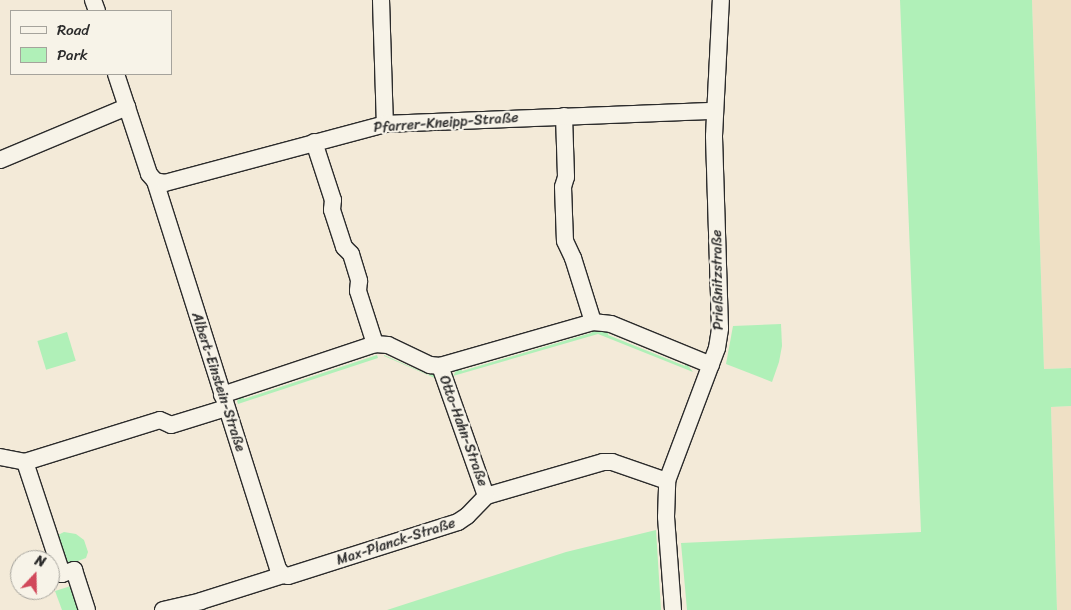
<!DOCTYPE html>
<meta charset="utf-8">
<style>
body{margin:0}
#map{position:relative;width:1071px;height:610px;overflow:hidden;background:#f3ead8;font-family:Sriracha,sans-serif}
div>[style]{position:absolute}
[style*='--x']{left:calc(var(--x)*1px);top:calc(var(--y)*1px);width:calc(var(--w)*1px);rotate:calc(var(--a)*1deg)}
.built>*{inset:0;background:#efe0c5}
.green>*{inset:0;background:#b0f0b8;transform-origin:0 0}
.roads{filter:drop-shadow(1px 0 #2b2b2b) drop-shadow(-1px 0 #2b2b2b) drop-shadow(0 1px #2b2b2b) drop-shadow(0 -1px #2b2b2b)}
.minor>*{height:16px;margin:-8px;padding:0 8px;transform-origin:8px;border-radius:8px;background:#f7f3e8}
span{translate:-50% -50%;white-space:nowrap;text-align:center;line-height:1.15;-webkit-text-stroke:4.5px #f7f3e8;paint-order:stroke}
.street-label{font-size:14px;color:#2b2b2b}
.legend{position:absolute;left:10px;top:10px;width:162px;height:65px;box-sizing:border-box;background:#f7f3e8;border:1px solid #a5a39c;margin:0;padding:6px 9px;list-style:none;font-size:15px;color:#2b2b2b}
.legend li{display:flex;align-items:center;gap:10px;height:25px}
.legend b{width:25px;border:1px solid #a5a39c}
.north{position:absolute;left:10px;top:550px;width:50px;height:50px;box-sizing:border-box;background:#f7f3e8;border:1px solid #a5a39c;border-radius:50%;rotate:21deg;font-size:14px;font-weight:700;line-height:20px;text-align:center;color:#2b2b2b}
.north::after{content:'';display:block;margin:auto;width:18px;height:22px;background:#d1495b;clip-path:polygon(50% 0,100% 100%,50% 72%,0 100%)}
</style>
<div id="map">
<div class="built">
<div style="clip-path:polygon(1032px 0,1071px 0,1071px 368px,1044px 369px)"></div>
<div style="clip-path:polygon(1071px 406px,1071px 610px,1057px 610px,1051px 407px)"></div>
</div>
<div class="green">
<div style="clip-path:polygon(900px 0,1032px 0,1044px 369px,1071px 368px,1071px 406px,1051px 407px,1057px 610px,687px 610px,681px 543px,921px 532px)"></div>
<div style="clip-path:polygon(781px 324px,782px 346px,779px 362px,772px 382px,726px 364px,733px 326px)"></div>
<div style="clip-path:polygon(596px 329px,609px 331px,608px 335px,685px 366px,686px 363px,693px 372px,598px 334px,453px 376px,457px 369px,461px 368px,462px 371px,591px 333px)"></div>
<div style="left:67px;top:332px;width:30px;height:31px;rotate:73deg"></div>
<div style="clip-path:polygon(377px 355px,378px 358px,238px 404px,237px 401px,242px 395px,244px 399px)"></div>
<div style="clip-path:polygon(384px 355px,429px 375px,431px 372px,437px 379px,384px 356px)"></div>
<div style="clip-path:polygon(656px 530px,661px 610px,387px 610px,566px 552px)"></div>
<div style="clip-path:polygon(64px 532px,76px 534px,84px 540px,88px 552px,86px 558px,70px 564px,66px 559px,58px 535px)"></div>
<div style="clip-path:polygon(74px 585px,82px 610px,62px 610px,55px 591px)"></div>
</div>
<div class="roads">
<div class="minor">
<div style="--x:93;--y:0;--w:12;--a:70"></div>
<div style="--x:381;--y:0;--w:124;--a:88.2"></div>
<div style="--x:116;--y:74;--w:105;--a:71.7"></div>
<div style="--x:149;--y:174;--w:9;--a:49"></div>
<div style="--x:564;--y:116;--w:61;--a:88.1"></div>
<div style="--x:566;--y:177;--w:10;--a:107"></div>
<div style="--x:563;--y:187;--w:54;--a:87.9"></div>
<div style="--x:565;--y:241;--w:19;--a:65"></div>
<div style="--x:573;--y:258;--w:67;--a:72.6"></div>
<div style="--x:314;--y:142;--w:61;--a:71.9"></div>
<div style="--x:333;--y:200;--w:10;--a:96"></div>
<div style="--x:332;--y:210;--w:39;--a:72"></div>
<div style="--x:344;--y:247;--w:10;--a:45"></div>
<div style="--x:351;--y:254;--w:28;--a:73"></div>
<div style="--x:359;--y:281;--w:10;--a:96"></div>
<div style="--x:358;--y:291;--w:56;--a:72.2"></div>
<div style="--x:0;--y:160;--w:138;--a:-22.7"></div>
<div style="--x:155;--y:181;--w:407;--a:72.4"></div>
<div style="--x:278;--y:569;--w:8;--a:50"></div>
<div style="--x:283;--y:575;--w:5;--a:11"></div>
<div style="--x:288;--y:576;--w:178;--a:-17.6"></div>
<div style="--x:458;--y:522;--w:11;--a:-34"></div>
<div style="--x:467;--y:516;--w:28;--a:-46"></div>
<div style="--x:486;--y:496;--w:122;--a:-16.2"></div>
<div style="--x:603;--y:462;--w:9;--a:0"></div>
<div style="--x:612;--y:462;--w:58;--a:19.1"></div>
<div style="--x:155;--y:181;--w:10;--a:11"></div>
<div style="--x:165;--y:183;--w:228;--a:-15"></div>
<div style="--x:385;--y:124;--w:329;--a:-2.3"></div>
<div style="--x:440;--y:366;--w:138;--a:70.5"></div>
<div style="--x:222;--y:395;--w:161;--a:-18.4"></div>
<div style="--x:375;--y:344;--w:13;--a:4"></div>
<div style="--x:388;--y:345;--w:47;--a:25.5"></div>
<div style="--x:430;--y:365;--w:10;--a:6"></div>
<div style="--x:440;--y:366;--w:159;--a:-16"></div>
<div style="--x:593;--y:322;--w:18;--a:6"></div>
<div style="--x:611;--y:324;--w:108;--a:22.3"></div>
<div style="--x:0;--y:457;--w:25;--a:11"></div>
<div style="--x:25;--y:462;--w:141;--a:-17.3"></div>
<div style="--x:160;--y:420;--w:12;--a:24"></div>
<div style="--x:171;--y:425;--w:58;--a:-17.2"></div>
<div style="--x:25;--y:462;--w:118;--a:71.7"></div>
<div style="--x:62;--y:574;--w:13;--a:-18"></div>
<div style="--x:74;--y:570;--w:42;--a:72"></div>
<div style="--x:163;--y:610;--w:39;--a:-13"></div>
<div style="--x:201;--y:601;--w:86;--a:-17.6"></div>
<div style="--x:673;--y:610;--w:93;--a:-94.3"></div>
<div style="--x:666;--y:517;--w:36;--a:-88"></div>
<div style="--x:667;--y:481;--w:142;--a:-69.4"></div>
<div style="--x:717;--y:348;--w:20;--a:-81"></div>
<div style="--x:720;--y:328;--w:192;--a:-91.8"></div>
<div style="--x:714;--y:136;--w:136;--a:-87.1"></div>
</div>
</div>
<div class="street-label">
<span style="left:446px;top:123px;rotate:-4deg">Pfarrer-Kneipp-Straße</span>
<span style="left:718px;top:280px;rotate:-91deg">Prießnitzstraße</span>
<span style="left:218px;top:382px;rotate:72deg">Albert-Einstein-Straße</span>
<span style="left:463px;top:431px;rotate:70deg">Otto-Hahn-Straße</span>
<span style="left:396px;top:542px;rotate:-18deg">Max-Planck-Straße</span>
</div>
<ul class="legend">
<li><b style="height:6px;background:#f7f3e8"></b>Road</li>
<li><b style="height:14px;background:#b0f0b8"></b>Park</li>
</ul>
<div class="north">N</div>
</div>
